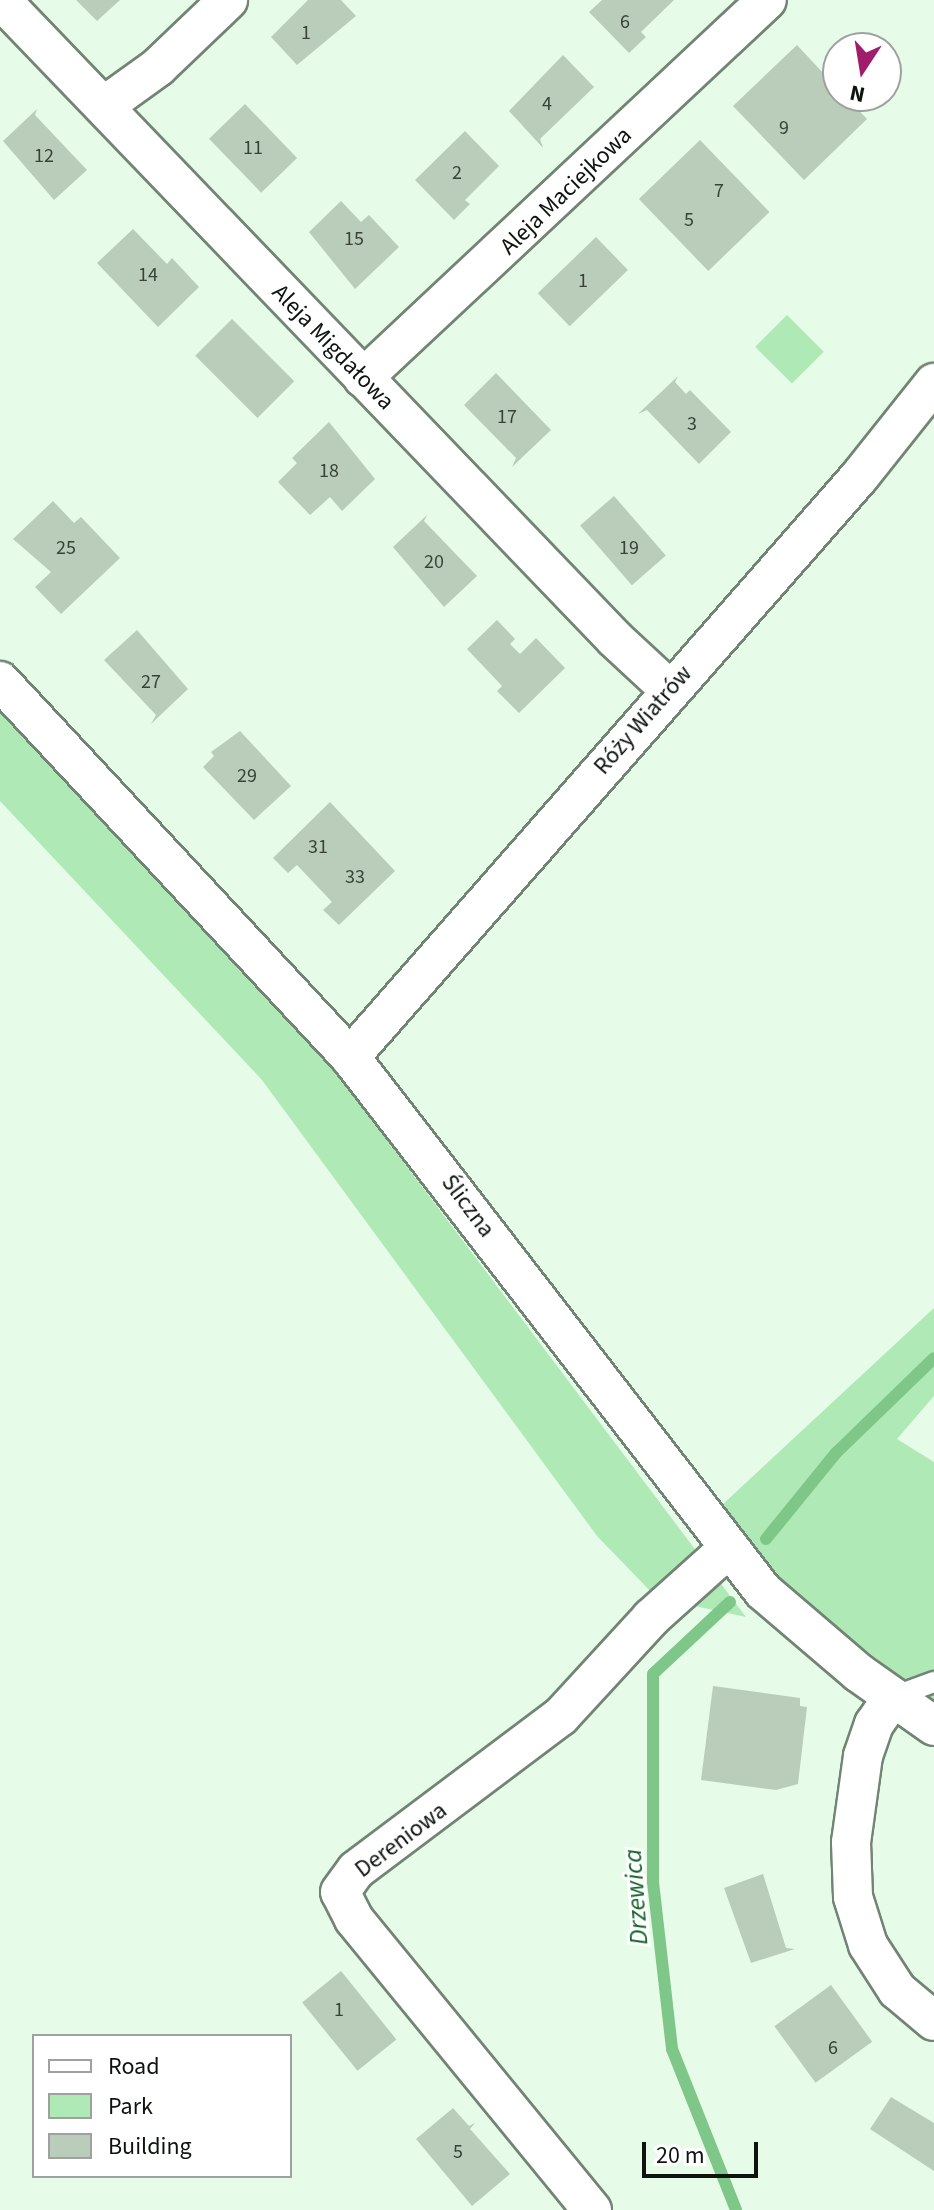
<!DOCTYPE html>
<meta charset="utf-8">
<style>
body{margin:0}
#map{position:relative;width:934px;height:2210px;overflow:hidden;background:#e7fbe9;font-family:"Source Sans 3",sans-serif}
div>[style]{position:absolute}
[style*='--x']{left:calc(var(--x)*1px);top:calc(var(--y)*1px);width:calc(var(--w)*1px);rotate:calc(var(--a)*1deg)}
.green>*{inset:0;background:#afeab6;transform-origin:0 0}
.stream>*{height:12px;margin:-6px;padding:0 6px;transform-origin:6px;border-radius:6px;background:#7ec788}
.building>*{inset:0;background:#bacdbb;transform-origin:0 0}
.roads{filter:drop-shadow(2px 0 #728474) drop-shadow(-2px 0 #728474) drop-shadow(0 2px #728474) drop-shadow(0 -2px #728474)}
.service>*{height:20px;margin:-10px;padding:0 10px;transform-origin:10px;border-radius:10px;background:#fff}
.minor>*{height:38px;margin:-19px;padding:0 19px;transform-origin:19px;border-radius:19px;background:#fff}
span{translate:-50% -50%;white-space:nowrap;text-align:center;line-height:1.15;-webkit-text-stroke:6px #fff;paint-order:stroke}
.number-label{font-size:20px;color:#384239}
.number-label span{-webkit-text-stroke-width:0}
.street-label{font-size:24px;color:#0d140e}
.water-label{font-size:26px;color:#116127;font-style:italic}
.legend{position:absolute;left:32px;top:2034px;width:260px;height:144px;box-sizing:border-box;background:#fff;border:2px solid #9ea19f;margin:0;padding:10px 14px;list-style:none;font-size:24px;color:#0d140e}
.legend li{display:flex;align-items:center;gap:16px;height:40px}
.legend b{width:40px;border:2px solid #9ea19f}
.north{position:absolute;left:822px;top:32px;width:80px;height:80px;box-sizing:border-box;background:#fff;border:2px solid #9ea19f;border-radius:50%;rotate:192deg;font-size:22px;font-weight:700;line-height:32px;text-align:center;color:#0d140e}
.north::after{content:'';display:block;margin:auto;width:28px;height:36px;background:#a01d6c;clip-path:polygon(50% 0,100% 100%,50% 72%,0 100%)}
.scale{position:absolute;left:642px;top:2142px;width:116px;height:36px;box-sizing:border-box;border:4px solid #0d140e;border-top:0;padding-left:10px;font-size:24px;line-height:28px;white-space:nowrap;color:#0d140e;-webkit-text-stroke:6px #fff;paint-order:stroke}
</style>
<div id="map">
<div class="green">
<div style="left:787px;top:315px;width:52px;height:45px;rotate:45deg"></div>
<div style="clip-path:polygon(0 703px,308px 1035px,746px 1617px,657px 1598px,597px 1536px,262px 1080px,0 801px)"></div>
<div style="clip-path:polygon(934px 1308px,934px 1396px,897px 1439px,934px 1462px,934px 1705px,775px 1577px,723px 1504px)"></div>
</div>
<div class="stream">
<div style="--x:766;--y:1539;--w:111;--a:-50.9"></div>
<div style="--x:836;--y:1453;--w:136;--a:-44.1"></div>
<div style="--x:730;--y:1602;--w:105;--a:136.9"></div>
<div style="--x:653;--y:1674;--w:208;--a:90"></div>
<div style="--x:653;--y:1882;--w:168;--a:83.5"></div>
<div style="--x:672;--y:2049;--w:173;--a:68.3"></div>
</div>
<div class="building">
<div style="clip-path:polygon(76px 0,120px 0,97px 21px)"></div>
<div style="clip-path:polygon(308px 0,341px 0,356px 16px,297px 65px,271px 37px)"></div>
<div style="clip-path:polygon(602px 0,674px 0,641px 32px,646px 37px,629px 53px,589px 12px)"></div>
<div style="clip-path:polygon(797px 45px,838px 89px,838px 96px,845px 96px,867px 119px,804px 180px,733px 106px)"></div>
<div style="clip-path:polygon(563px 55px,594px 87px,540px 139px,543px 148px,509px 111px)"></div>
<div style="left:245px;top:104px;width:75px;height:50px;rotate:46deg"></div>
<div style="clip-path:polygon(37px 109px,35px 115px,87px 170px,54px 200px,3px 141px)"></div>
<div style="clip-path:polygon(465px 131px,499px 166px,465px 200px,470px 204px,454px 220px,415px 180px)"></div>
<div style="left:700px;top:140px;width:100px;height:85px;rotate:46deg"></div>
<div style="clip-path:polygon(341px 201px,361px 222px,369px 215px,399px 247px,355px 289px,309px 232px)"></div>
<div style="clip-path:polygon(133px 229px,167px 264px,172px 258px,199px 287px,158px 327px,97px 263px)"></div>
<div style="left:596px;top:237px;width:46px;height:81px;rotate:46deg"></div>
<div style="left:232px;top:319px;width:88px;height:52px;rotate:45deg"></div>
<div style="clip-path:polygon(496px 373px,551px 430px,512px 467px,516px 458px,464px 405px)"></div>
<div style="clip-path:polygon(678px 376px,675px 382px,686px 394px,690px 390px,731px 432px,699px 464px,647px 410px,638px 414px)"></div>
<div style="clip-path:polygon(329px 422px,375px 479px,342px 511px,330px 497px,310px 515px,278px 482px,297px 463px,292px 458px)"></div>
<div style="left:614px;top:496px;width:79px;height:45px;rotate:49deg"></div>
<div style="clip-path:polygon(53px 501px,74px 523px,81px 517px,120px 558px,61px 614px,35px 587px,51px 572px,13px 539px)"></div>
<div style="clip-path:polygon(427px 515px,424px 521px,477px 576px,444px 607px,393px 547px)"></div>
<div style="clip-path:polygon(497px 620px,515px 639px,510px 644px,520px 654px,536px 638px,565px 668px,519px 713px,497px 691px,502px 686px,467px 649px)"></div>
<div style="clip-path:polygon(137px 630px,188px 689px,151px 724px,156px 715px,104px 660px)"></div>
<div style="clip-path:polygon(240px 731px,291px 786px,254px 820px,203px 767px,214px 756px,211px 752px)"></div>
<div style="clip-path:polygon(330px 802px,395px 871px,339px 925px,323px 910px,332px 902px,297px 865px,288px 873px,273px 858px)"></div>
<div style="clip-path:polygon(713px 1686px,800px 1698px,800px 1706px,807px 1707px,798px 1784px,776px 1790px,701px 1780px)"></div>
<div style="clip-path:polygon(763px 1874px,786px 1948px,795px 1949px,751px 1963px,724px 1888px)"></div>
<div style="left:341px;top:1971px;width:88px;height:50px;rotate:51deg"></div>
<div style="left:831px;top:1985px;width:70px;height:70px;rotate:54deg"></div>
<div style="clip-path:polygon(891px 2097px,934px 2123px,934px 2171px,870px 2129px)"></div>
<div style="clip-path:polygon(453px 2108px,469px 2126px,475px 2123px,470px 2129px,510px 2174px,472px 2206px,416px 2139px)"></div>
</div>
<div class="roads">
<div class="service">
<div style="--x:893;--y:1697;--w:44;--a:-20.1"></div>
</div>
<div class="minor">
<div style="--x:1;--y:0;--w:886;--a:46.14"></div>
<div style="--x:615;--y:639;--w:74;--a:42.8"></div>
<div style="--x:104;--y:106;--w:67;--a:-35.8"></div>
<div style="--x:158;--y:67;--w:97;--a:-43.7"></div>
<div style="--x:363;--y:378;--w:553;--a:-43.1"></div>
<div style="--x:0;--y:681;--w:514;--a:47.05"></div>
<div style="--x:350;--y:1057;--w:675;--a:52.28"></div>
<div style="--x:763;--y:1591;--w:126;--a:40.5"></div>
<div style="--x:859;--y:1673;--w:92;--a:35.2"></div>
<div style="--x:350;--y:1057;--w:773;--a:-48.72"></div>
<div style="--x:860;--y:476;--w:119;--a:-51.5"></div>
<div style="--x:893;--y:1697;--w:33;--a:125"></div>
<div style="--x:874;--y:1724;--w:34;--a:109"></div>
<div style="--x:863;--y:1756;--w:87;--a:97.9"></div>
<div style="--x:851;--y:1842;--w:55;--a:87.9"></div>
<div style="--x:853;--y:1897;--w:50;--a:72.6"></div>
<div style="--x:868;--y:1945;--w:54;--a:57.2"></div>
<div style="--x:897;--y:1990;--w:48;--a:40"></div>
<div style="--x:592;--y:2210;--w:376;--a:-129.3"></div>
<div style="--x:354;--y:1919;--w:30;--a:-117"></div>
<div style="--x:340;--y:1892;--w:27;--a:-54"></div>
<div style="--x:356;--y:1870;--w:256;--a:-36.9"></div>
<div style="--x:561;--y:1716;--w:133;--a:-47.4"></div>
<div style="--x:651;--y:1618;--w:105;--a:-41.9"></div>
</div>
</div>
<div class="number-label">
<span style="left:625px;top:22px">6</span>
<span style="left:306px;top:33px">1</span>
<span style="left:547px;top:104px">4</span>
<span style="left:784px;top:128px">9</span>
<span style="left:253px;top:148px">11</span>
<span style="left:44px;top:156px">12</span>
<span style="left:457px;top:173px">2</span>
<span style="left:719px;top:191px">7</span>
<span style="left:689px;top:220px">5</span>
<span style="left:354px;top:239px">15</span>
<span style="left:148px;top:275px">14</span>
<span style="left:583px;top:281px">1</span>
<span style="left:507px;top:417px">17</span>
<span style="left:692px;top:424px">3</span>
<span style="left:329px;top:471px">18</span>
<span style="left:66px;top:548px">25</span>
<span style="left:629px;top:548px">19</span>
<span style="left:434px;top:562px">20</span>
<span style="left:151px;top:682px">27</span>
<span style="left:247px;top:776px">29</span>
<span style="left:318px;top:847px">31</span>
<span style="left:355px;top:877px">33</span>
<span style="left:339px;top:2010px">1</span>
<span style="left:833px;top:2048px">6</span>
<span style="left:458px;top:2152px">5</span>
</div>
<div class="street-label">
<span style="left:566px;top:191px;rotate:-44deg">Aleja Maciejkowa</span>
<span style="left:333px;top:347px;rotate:46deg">Aleja Migdałowa</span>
<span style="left:643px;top:720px;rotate:-49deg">Róży Wiatrów</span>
<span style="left:468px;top:1206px;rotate:53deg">Śliczna</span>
<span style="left:401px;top:1840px;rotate:-37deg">Dereniowa</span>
</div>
<div class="water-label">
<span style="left:636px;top:1897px;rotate:-94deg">Drzewica</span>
</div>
<ul class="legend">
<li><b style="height:10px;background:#fff"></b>Road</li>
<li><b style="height:22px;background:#afeab6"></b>Park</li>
<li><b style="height:22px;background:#bacdbb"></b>Building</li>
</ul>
<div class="north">N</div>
<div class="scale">20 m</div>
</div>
